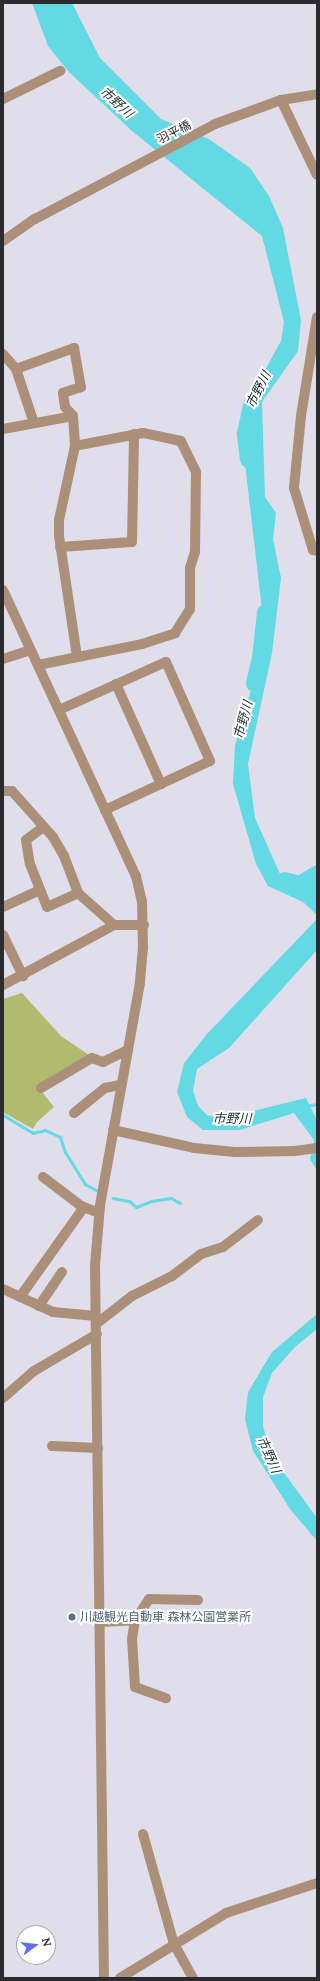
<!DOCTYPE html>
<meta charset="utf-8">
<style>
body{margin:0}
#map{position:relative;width:320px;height:1981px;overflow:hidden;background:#e0deea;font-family:Lora,"Noto Sans JP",serif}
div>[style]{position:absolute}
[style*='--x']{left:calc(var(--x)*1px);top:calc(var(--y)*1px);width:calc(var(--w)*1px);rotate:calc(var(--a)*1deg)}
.green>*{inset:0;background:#b1bb70}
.water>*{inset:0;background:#63d9e4}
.stream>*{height:3px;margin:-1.5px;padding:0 1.5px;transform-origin:1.5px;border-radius:1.5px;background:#63d9e4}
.river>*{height:17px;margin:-8.5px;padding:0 8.5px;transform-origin:8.5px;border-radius:8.5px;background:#63d9e4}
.minor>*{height:10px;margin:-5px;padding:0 5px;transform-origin:5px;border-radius:5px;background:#ac8f78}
.dots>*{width:11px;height:11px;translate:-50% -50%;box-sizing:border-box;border:2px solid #fff;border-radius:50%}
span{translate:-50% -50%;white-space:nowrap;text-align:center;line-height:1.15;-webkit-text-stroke:4px #fff;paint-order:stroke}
.street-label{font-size:12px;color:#2b2a2f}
.service-label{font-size:12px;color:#4e5e75}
.left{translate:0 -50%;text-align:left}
.water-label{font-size:13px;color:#1a2f32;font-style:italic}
.frame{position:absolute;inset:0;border:4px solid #2b2a2f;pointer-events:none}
.north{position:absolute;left:16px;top:1925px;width:40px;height:40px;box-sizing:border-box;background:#fff;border:1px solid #aaaaac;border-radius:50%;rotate:75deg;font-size:11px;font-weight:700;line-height:16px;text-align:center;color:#2b2a2f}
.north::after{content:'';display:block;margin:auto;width:14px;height:18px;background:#6270e8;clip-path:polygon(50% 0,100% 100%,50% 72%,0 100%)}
</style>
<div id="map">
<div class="green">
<div style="clip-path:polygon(22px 993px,61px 1036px,89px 1055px,38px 1087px,54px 1107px,37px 1122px,33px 1129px,3px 1112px,3px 999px)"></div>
</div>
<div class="water">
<div style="clip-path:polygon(32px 3px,72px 3px,100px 58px,161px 119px,209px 139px,250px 168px,269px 196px,283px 228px,301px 320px,298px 351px,262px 402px,265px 497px,276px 513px,273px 539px,281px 578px,272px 653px,248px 764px,255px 818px,281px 876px,317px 882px,317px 915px,303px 902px,268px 886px,256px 864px,233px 784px,235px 745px,263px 649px,262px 610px,244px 455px,247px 403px,281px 341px,284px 322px,262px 236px,132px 131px,69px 72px,48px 46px)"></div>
<div style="clip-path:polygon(317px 919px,317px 950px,229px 1048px,197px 1069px,193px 1091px,198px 1106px,208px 1116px,249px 1112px,306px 1098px,317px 1120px,317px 1171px,310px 1159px,314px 1140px,294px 1113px,240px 1130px,203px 1130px,187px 1117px,177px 1092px,184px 1063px,207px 1034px)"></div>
<div style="clip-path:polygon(317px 1314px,317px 1329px,295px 1347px,272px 1373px,263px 1397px,263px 1426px,271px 1455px,317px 1518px,317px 1541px,290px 1509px,253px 1451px,245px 1419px,248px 1392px,272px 1352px)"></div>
</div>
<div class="stream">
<div style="--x:306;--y:1106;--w:11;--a:-10"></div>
<div style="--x:3;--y:1115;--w:35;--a:31"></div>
<div style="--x:33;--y:1133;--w:12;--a:-14"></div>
<div style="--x:45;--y:1130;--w:17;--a:25"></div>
<div style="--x:60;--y:1137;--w:16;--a:72"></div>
<div style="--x:65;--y:1152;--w:38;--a:58"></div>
<div style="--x:85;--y:1184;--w:13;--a:29"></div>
<div style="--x:113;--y:1198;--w:16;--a:11"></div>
<div style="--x:129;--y:1201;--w:9;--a:41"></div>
<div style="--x:136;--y:1207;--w:17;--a:-21"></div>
<div style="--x:152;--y:1201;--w:19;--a:-9"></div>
<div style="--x:171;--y:1198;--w:10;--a:29"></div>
</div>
<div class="river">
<div style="--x:248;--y:459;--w:26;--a:-97"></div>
<div style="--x:245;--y:433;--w:30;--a:-78"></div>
<div style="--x:254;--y:683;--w:26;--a:-77"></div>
<div style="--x:260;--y:658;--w:46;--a:-83.8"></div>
<div style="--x:284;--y:880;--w:16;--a:15"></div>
<div style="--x:299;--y:884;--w:21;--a:-31"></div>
</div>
<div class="minor">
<div style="--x:3;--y:99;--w:64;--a:-26.2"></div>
<div style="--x:281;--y:100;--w:83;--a:64.4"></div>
<div style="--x:3;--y:241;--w:39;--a:-35"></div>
<div style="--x:35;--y:219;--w:204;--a:-27.8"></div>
<div style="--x:215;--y:124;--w:70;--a:-20"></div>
<div style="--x:281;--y:100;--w:36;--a:-9"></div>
<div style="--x:317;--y:317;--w:100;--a:99.2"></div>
<div style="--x:301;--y:416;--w:72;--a:95.6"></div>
<div style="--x:294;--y:488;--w:65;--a:73"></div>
<div style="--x:313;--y:550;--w:4;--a:14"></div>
<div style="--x:3;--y:354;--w:20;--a:49"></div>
<div style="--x:16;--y:369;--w:57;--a:71.6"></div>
<div style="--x:16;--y:369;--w:62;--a:-19.9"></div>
<div style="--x:74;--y:348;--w:40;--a:80"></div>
<div style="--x:81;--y:387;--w:19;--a:162"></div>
<div style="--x:63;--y:393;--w:14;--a:82"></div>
<div style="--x:65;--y:407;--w:12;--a:48"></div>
<div style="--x:73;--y:416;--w:30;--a:86"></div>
<div style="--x:75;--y:446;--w:76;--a:102.2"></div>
<div style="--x:59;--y:520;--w:16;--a:90"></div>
<div style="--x:59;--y:536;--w:121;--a:81.5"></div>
<div style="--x:3;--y:429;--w:71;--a:-10.5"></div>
<div style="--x:60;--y:547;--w:72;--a:-4"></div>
<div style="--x:132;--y:542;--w:108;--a:-88.9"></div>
<div style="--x:3;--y:590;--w:315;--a:65.1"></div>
<div style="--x:136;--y:876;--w:26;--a:77"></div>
<div style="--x:142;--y:901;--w:46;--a:88.8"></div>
<div style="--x:143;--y:947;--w:36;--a:95"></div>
<div style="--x:140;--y:983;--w:227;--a:100.2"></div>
<div style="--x:100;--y:1206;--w:60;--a:94.8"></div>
<div style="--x:95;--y:1266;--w:712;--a:89.28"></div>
<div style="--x:3;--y:659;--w:29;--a:-18"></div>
<div style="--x:38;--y:665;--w:106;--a:-11.4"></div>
<div style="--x:142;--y:644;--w:35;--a:-18"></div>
<div style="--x:175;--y:633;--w:28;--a:-58"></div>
<div style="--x:190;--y:609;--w:41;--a:-90"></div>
<div style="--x:190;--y:568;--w:17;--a:-73"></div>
<div style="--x:195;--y:552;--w:80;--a:-89.3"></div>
<div style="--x:196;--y:472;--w:34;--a:-116"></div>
<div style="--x:181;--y:441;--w:39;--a:-168"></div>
<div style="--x:143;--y:433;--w:69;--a:169.2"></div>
<div style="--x:116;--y:684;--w:110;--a:65.8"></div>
<div style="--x:59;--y:710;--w:117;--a:-24.2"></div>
<div style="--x:166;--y:662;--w:108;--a:66"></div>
<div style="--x:210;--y:761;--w:116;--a:155"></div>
<div style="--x:3;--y:791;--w:9;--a:0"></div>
<div style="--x:12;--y:791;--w:62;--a:48.3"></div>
<div style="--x:53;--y:837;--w:22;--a:60"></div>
<div style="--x:64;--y:856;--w:40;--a:69"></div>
<div style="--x:78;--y:893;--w:48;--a:41.6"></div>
<div style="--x:114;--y:925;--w:30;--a:0"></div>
<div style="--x:42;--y:828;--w:20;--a:143"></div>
<div style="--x:26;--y:840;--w:24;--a:81"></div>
<div style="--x:30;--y:864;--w:46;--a:68.4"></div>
<div style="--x:47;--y:907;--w:34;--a:-24"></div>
<div style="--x:3;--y:907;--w:41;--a:-24.7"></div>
<div style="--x:3;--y:935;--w:46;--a:64"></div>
<div style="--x:3;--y:985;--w:126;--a:-28.4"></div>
<div style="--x:41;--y:1088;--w:59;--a:-30.5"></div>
<div style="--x:92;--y:1058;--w:12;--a:20"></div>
<div style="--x:103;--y:1062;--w:28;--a:-26"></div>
<div style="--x:74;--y:1113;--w:40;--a:-39"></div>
<div style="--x:105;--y:1088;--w:16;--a:-11"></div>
<div style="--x:113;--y:1130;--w:83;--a:12.5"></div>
<div style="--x:194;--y:1148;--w:41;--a:5.6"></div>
<div style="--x:235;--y:1152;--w:60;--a:-1"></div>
<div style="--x:295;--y:1151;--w:22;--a:-8"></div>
<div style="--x:43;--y:1177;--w:48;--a:37.3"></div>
<div style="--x:81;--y:1206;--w:19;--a:21"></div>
<div style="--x:3;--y:1289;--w:55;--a:24.7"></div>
<div style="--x:53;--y:1312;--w:43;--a:5.3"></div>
<div style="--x:20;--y:1297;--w:110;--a:-54.6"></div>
<div style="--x:39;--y:1306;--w:41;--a:-55.9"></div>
<div style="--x:96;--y:1324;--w:46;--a:-37.9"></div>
<div style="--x:132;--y:1296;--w:45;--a:-26.6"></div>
<div style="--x:172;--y:1276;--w:36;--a:-37"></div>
<div style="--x:201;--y:1254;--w:23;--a:-18"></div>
<div style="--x:223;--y:1247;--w:44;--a:-37.6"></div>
<div style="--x:3;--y:1398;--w:41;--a:-41.1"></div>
<div style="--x:34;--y:1371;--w:73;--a:-30.4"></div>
<div style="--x:52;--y:1446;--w:46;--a:2.5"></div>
<div style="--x:135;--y:1620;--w:19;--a:99"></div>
<div style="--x:132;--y:1639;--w:48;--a:86.4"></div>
<div style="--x:135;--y:1687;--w:33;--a:20"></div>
<div style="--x:100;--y:1622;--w:35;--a:-3"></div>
<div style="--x:135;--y:1620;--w:25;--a:-56"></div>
<div style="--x:149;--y:1599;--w:49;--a:1.2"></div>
<div style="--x:143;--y:1834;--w:114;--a:74.3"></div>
<div style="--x:174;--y:1944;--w:39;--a:61"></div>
<div style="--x:120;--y:1978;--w:124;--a:-31.5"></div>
<div style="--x:226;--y:1913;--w:96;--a:-18.2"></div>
</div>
<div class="dots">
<div style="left:72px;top:1617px;background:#5c6f8a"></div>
</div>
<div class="street-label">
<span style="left:174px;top:132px;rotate:-27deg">羽平橋</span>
</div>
<div class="service-label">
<span class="left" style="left:80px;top:1617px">川越観光自動車 森林公園営業所</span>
</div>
<div class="water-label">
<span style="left:116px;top:103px;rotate:42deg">市野川</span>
<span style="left:259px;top:390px;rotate:-63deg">市野川</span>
<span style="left:244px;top:720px;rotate:-75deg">市野川</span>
<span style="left:232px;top:1119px">市野川</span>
<span style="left:268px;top:1455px;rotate:66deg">市野川</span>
</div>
<div class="frame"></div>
<div class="north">N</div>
</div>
